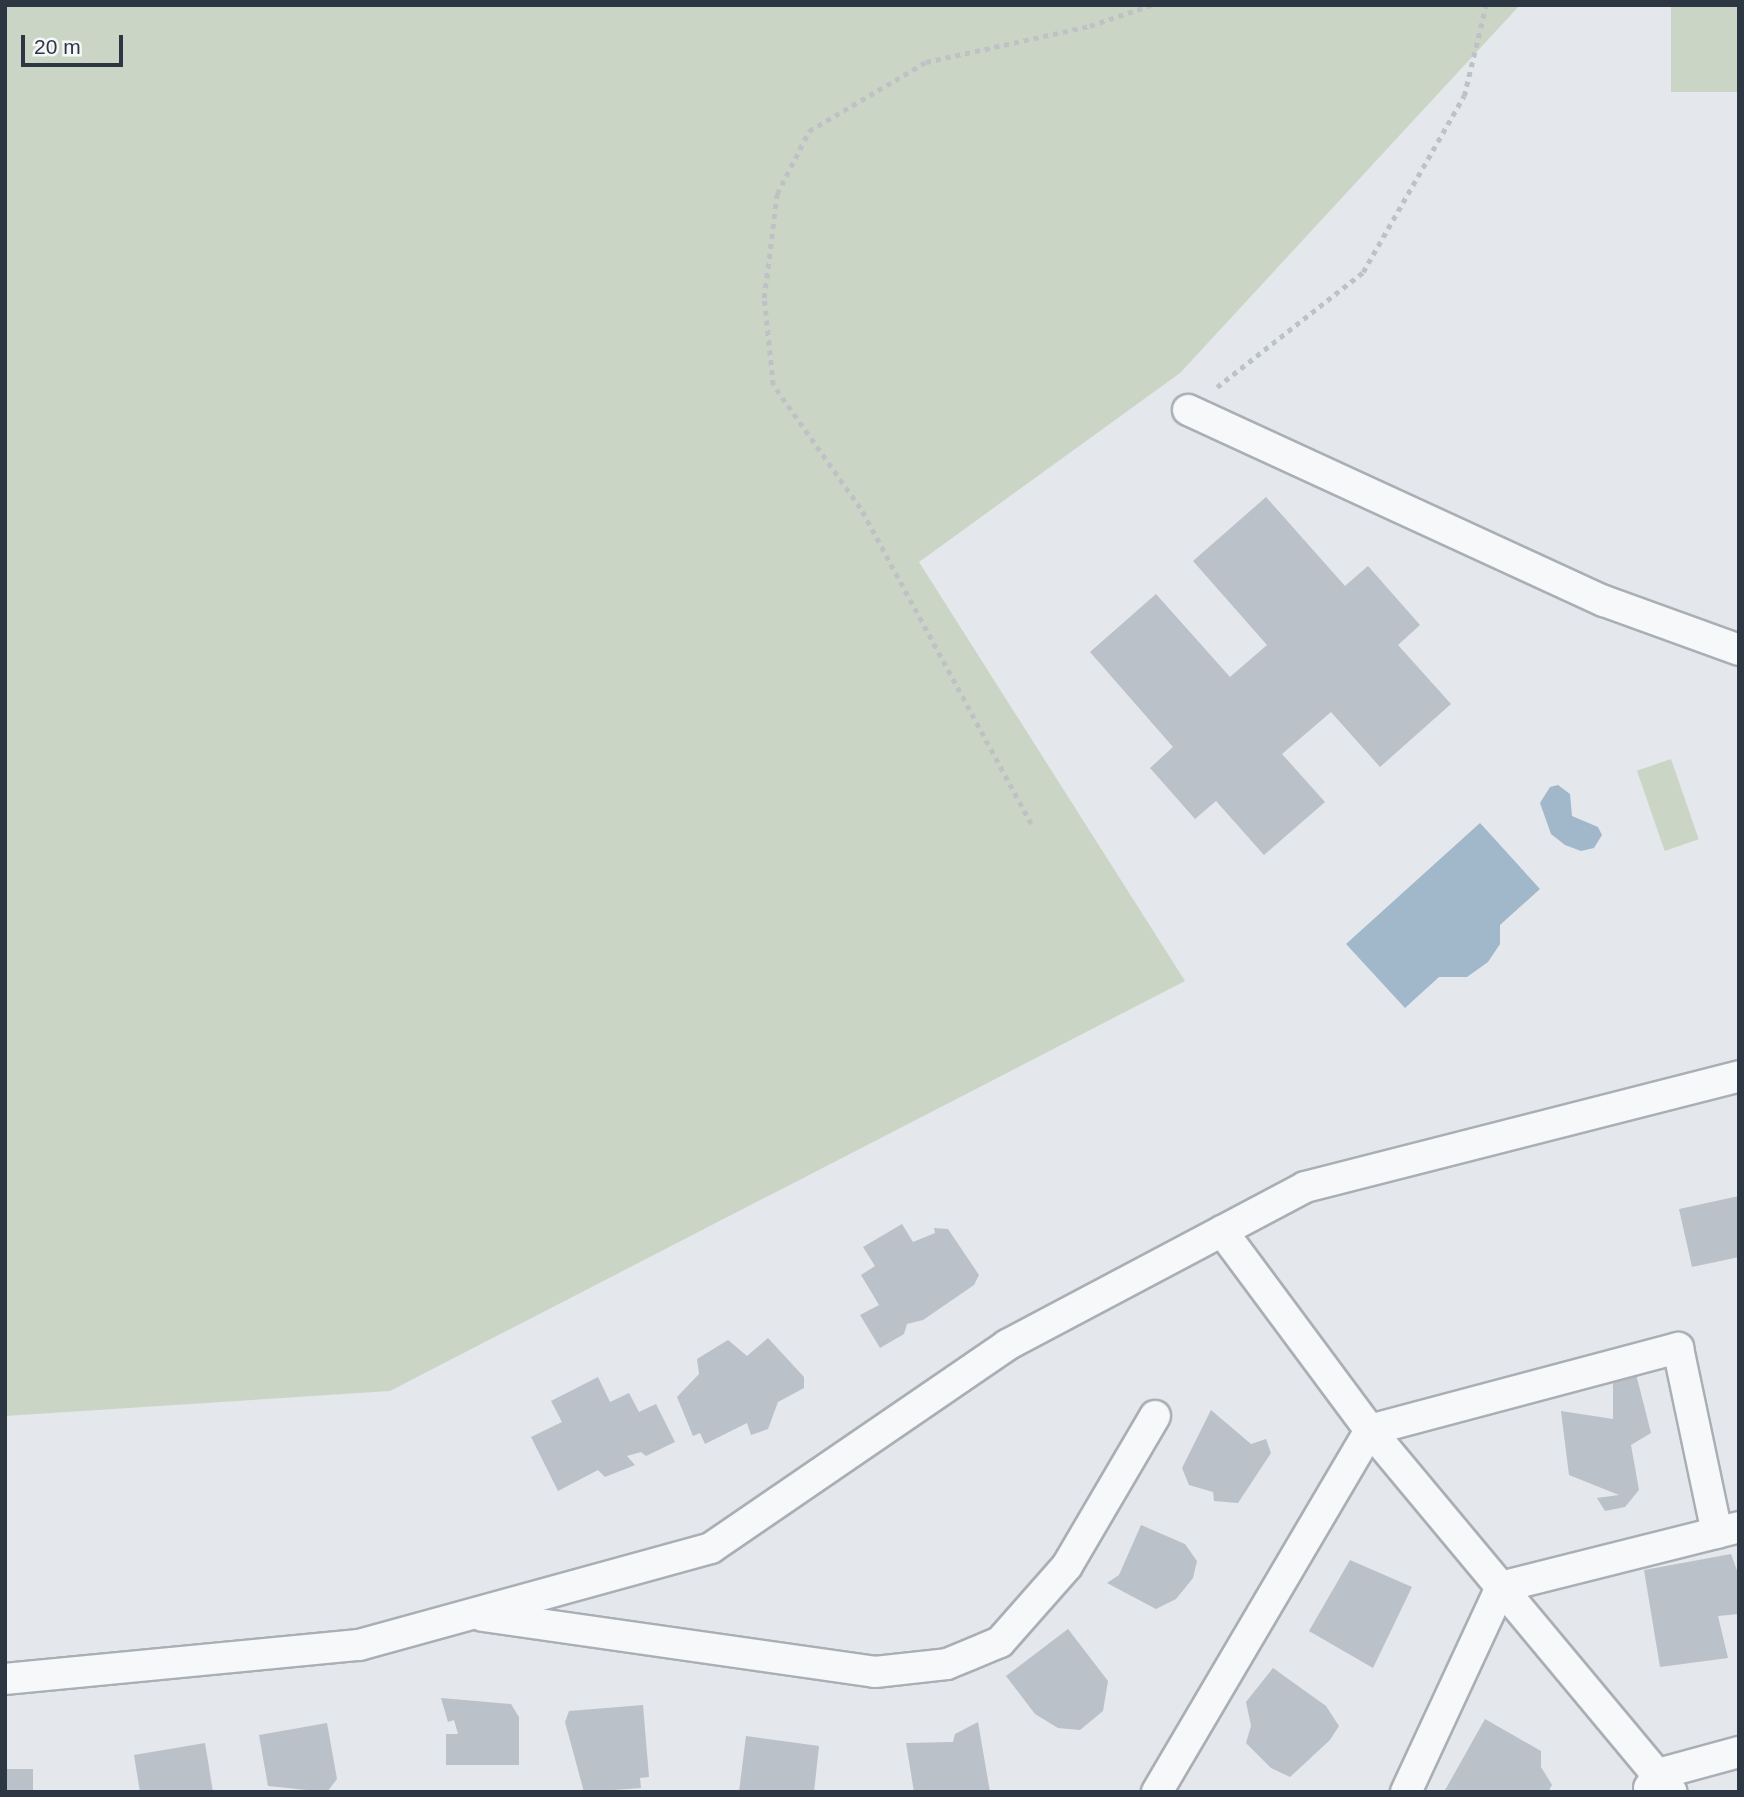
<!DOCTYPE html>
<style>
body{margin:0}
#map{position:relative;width:1744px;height:1797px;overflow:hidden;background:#e4e7eb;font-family:Arial,sans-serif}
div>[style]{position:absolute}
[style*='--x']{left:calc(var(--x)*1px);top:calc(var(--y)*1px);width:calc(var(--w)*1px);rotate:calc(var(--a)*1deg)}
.green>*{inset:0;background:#cbd5c5;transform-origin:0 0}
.water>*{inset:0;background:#a0b8ca}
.building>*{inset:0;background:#bbc1c8;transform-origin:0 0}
.path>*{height:4.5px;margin-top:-2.25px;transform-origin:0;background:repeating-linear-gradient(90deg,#bdc2c6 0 5px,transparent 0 10px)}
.roads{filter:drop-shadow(2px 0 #a9afb5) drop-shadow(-2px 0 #a9afb5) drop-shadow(0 2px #a9afb5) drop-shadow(0 -2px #a9afb5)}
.street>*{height:30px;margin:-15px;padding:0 15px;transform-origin:15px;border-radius:15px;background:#f6f8f9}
span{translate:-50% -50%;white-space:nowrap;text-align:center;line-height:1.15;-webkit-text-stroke:5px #f4f6f8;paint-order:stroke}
.frame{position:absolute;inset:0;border:7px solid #2c3743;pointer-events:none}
.scale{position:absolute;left:21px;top:35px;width:102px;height:32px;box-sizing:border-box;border:4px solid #2c3743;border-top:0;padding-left:9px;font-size:21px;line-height:24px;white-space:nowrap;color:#2c3743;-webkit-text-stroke:5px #f4f6f8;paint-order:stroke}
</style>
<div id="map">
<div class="green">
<div style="clip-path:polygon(5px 5px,1520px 5px,1180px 373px,919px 562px,1185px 981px,390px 1391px,5px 1416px)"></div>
<div style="left:1671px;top:5px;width:68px;height:87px"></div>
<div style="left:1671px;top:759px;width:85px;height:36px;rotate:71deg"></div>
</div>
<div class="water">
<div style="clip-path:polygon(1558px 785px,1570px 794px,1572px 816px,1598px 827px,1602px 835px,1594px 848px,1581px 851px,1565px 845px,1551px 834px,1540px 803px,1550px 787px)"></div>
<div style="clip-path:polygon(1480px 823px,1540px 889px,1500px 925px,1500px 944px,1488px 962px,1467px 977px,1439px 977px,1405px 1008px,1346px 944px)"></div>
</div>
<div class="building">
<div style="clip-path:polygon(1266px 497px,1345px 586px,1368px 566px,1420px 625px,1398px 645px,1451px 704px,1380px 767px,1331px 712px,1282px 754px,1325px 802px,1264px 855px,1216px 801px,1195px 819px,1150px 768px,1173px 747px,1090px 652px,1156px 594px,1230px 677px,1267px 645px,1193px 561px)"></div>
<div style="clip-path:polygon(1739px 1196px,1739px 1257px,1692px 1267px,1679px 1209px)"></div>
<div style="clip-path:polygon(902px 1224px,913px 1242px,935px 1233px,934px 1228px,948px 1229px,979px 1275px,974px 1285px,923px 1320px,907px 1324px,904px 1334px,880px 1348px,860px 1315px,879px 1305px,861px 1275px,875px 1266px,863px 1247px)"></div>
<div style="clip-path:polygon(768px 1338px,804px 1377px,804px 1388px,778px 1402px,768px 1429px,751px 1435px,747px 1423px,705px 1444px,700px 1433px,693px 1436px,677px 1397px,699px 1374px,697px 1359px,728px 1340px,747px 1356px)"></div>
<div style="clip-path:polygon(1636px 1374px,1651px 1433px,1631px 1445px,1639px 1490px,1625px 1507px,1605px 1511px,1597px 1498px,1619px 1495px,1569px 1475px,1561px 1411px,1613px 1419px,1613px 1379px)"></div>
<div style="clip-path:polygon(598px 1377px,610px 1402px,629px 1393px,639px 1412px,656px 1404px,675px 1442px,646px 1456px,641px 1452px,627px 1456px,635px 1465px,605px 1477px,598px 1470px,558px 1491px,531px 1437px,562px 1422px,551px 1401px)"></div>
<div style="clip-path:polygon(1211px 1410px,1251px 1444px,1266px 1439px,1271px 1453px,1238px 1503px,1214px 1501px,1213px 1492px,1189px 1485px,1182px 1468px)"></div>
<div style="clip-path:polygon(1141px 1525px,1185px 1544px,1197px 1561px,1193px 1578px,1176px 1599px,1156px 1609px,1107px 1583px,1119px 1575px)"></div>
<div style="clip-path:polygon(1731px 1554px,1739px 1576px,1739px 1614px,1718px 1616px,1728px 1658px,1660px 1667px,1644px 1570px)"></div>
<div style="clip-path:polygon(1350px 1560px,1412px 1587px,1373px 1668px,1309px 1631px)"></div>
<div style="clip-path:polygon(1068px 1629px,1108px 1681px,1103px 1711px,1080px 1730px,1058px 1728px,1035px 1714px,1006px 1676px)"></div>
<div style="clip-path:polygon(1273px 1668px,1326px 1706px,1339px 1726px,1330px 1740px,1290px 1777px,1271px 1768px,1246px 1743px,1251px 1726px,1246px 1702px)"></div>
<div style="clip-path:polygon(441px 1698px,511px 1704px,519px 1717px,519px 1765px,446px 1765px,446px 1734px,458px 1734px,454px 1720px,448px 1722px)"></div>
<div style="clip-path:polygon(643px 1705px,649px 1777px,640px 1778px,641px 1788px,584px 1792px,565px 1722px,569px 1711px)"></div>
<div style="clip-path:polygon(1485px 1719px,1541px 1751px,1541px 1767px,1552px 1785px,1548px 1792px,1444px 1792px)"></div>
<div style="clip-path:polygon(978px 1722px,990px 1792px,914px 1792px,906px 1743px,953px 1742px,955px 1734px)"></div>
<div style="clip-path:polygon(327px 1723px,337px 1779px,327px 1792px,268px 1786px,259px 1735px)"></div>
<div style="clip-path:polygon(746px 1736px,819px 1746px,814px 1792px,739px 1792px)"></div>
<div style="clip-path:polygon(205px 1743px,213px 1792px,140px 1792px,134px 1755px)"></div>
<div style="left:5px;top:1769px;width:28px;height:23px"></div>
</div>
<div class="path">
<div style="--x:1217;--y:387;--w:186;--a:-38.2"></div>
<div style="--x:1363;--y:272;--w:203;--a:-60.2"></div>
<div style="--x:1464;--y:96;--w:94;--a:-76.4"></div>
<div style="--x:1031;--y:824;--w:359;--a:-118.4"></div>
<div style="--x:860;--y:508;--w:151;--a:-125.3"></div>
<div style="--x:773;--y:385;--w:87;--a:-95.9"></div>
<div style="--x:764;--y:298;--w:105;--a:-82.9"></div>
<div style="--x:777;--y:194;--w:71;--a:-63.1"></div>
<div style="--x:809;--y:131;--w:136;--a:-30.5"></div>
<div style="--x:926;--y:62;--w:168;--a:-12.4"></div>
<div style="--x:1090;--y:26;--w:65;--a:-19"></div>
</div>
<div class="roads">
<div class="street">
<div style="--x:1188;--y:410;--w:458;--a:24.7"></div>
<div style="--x:1604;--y:601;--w:144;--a:19.9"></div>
<div style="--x:1222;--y:1231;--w:248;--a:53.4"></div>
<div style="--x:1370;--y:1430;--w:471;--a:50.2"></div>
<div style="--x:483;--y:1616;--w:396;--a:8.1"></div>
<div style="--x:875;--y:1672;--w:72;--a:-6.3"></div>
<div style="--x:947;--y:1664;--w:57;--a:-22.5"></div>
<div style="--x:1000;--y:1642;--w:101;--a:-48.6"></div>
<div style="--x:1067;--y:1566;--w:174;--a:-59.6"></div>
<div style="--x:5;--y:1679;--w:356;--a:-5.5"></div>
<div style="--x:359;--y:1645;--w:365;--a:-15.4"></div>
<div style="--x:711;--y:1548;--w:359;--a:-34.4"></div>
<div style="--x:1007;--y:1345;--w:337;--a:-27.9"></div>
<div style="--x:1305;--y:1187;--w:448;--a:-14.3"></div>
<div style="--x:1649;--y:1788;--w:17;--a:-57"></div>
<div style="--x:1658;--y:1774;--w:84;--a:-15.2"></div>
<div style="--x:1157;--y:1792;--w:420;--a:-59.5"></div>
<div style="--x:1370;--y:1430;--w:319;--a:-14.9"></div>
<div style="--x:1678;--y:1348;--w:189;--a:78.1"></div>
<div style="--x:1406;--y:1792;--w:226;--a:-65.1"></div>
<div style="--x:1501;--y:1587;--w:245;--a:-14.1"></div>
</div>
</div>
<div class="frame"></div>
<div class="scale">20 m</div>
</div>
